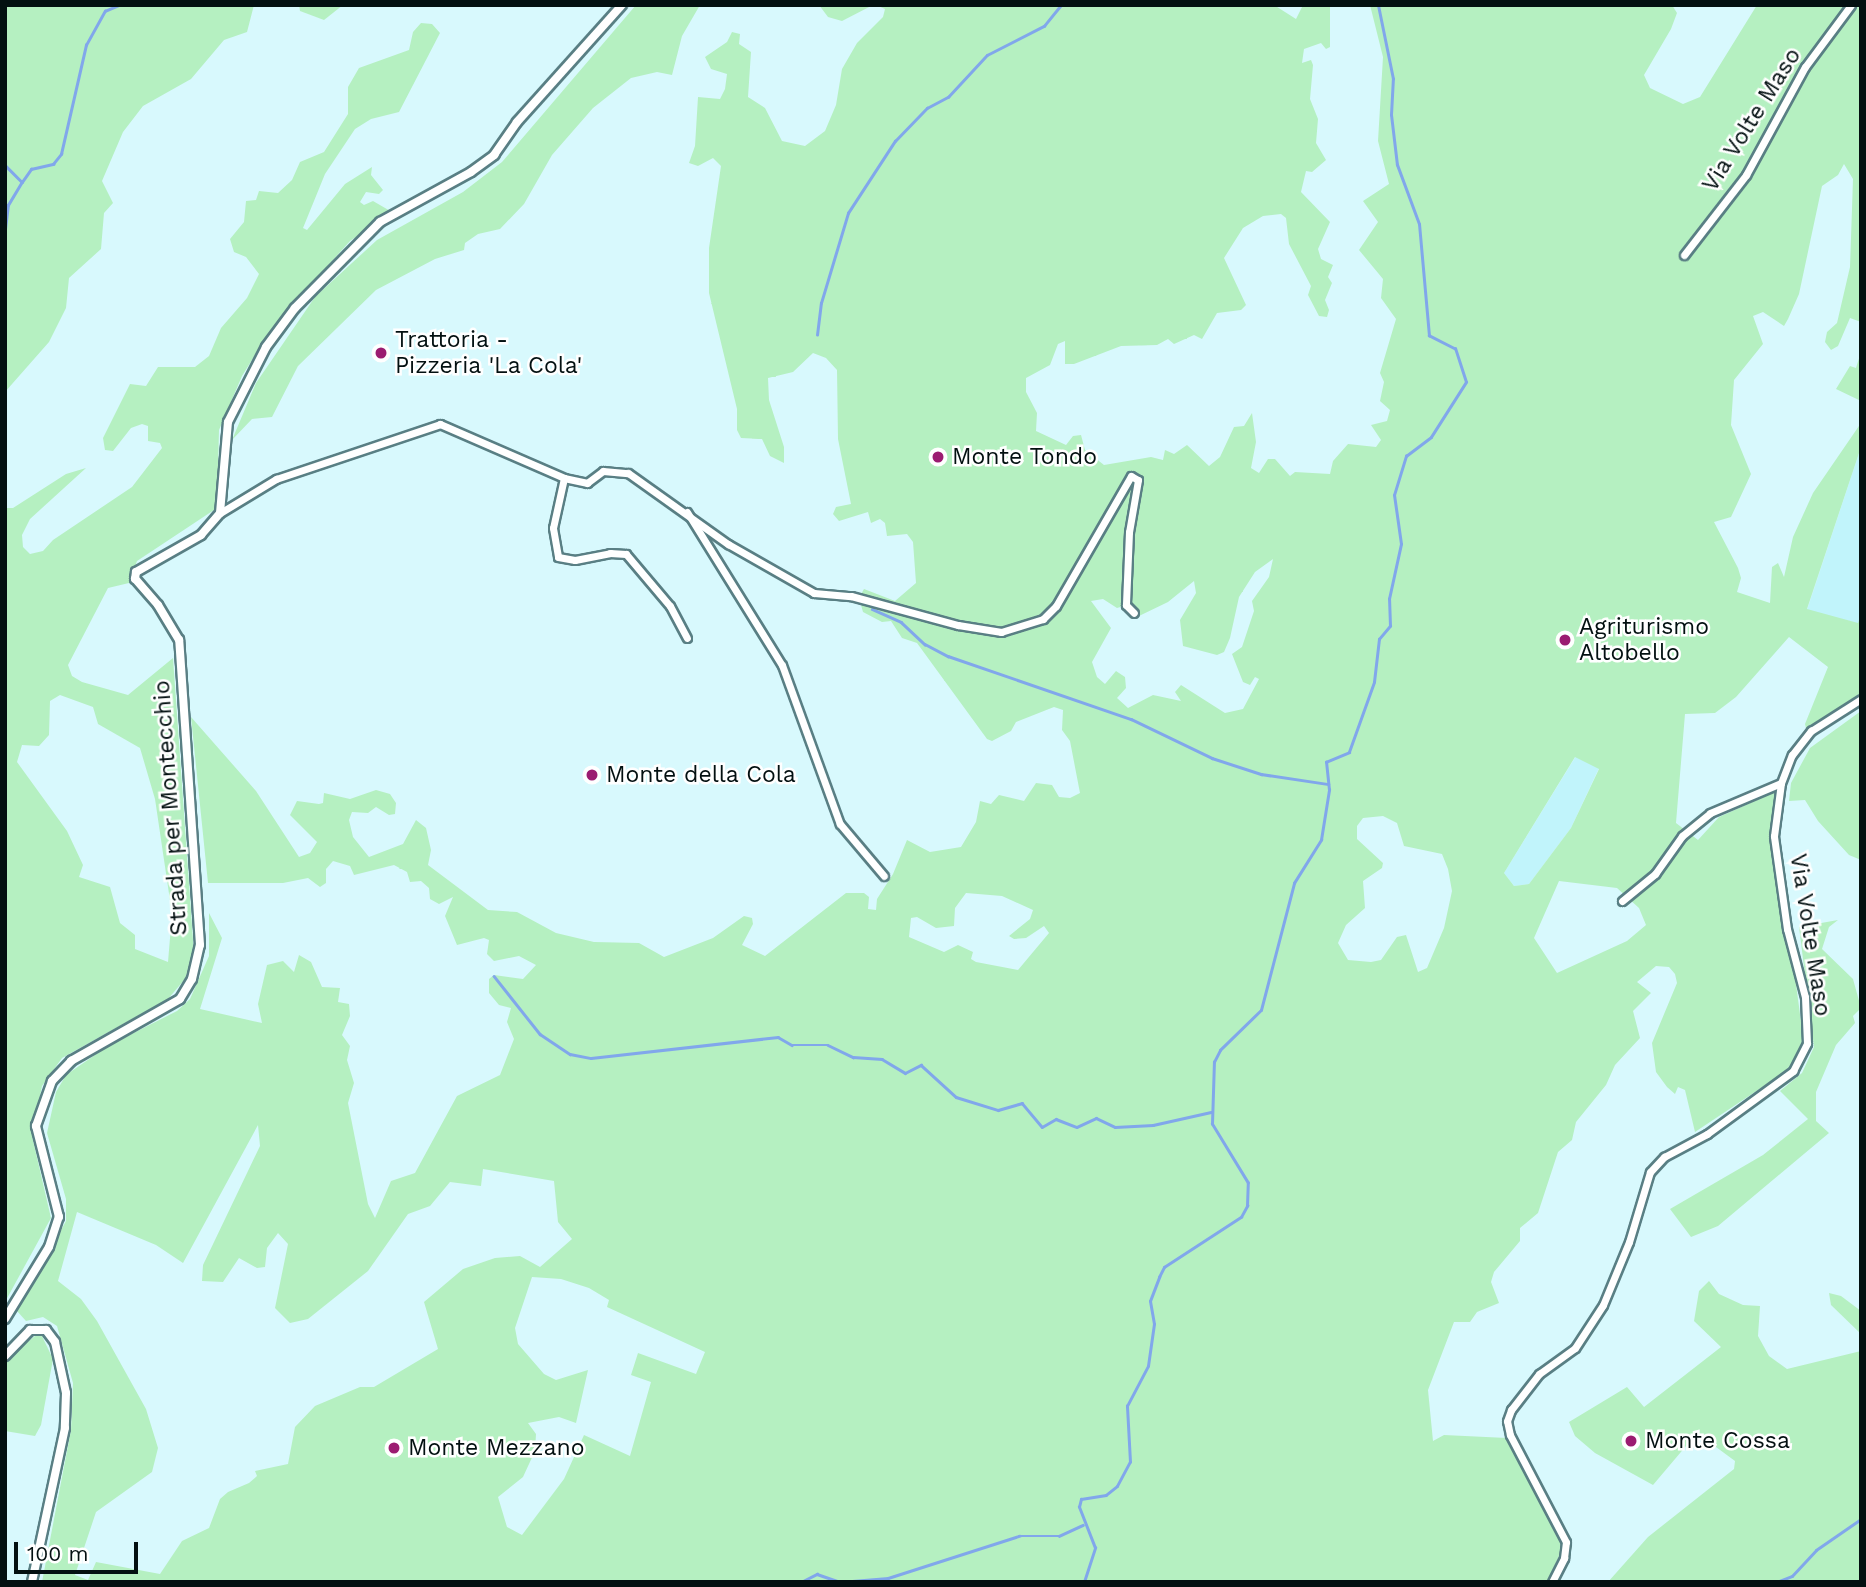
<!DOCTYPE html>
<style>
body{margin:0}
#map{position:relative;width:1866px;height:1587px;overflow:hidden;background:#d8f9fd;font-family:"Work Sans",sans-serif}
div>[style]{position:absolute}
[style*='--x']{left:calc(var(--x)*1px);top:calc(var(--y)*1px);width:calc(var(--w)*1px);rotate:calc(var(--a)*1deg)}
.built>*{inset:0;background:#c1f4fb}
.green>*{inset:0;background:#b5f0c1}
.stream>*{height:2.5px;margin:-1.25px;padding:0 1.25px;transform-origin:1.25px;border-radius:1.25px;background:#81a7eb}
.roads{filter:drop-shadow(2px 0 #597f84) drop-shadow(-2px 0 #597f84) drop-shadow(0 2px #597f84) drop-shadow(0 -2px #597f84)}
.minor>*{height:7px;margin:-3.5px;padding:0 3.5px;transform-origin:3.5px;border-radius:3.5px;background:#fff}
.tertiary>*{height:8px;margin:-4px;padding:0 4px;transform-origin:4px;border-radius:4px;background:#fff}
.dots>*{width:19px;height:19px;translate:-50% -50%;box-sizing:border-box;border:4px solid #fff;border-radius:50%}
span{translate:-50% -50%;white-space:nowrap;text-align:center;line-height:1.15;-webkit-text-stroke:5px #fff;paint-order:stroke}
.street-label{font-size:23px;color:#031011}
.poi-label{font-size:23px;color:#031011}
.left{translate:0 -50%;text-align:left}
.frame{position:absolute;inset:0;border:7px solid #031011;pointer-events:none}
.scale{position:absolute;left:14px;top:1542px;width:124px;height:32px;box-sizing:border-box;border:4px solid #031011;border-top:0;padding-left:9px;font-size:21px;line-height:24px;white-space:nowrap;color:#031011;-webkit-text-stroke:5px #fff;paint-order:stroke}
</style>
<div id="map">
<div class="built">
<div style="clip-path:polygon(1861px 447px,1861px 614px,1858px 624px,1807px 610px)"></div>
<div style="clip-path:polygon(1576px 756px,1599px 768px,1571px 828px,1529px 884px,1514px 886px,1504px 873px)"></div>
</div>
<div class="green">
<div style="clip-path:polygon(5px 5px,254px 5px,247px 32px,224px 40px,191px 79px,143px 106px,123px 132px,102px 181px,113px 203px,104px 213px,101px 249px,69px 278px,66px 308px,49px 342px,5px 392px)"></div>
<div style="clip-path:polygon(299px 5px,343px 5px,324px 20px,300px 11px)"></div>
<div style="clip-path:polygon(636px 5px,700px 5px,682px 36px,672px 75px,657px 72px,631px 78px,593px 108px,552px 155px,524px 204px,500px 229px,478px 234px,465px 243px,464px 250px,435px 259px,376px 290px,298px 366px,272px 417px,252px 419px,232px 440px,256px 383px,315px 297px,377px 240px,463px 192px,502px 162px)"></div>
<div style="clip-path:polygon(819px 5px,873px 5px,842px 21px,828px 17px)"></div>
<div style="clip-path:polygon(evenodd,876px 5px,1274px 5px,1296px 19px,1303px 5px,1330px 5px,1330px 47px,1326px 49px,1321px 43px,1304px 49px,1302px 63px,1311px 60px,1313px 65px,1310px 99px,1318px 119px,1316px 143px,1326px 160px,1312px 172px,1306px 171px,1301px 192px,1330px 222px,1318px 249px,1321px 259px,1333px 265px,1328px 277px,1332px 283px,1325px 300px,1329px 310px,1327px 317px,1319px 316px,1308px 295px,1311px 286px,1289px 244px,1286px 218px,1281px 214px,1263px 216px,1243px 228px,1224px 258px,1246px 305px,1241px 310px,1217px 313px,1202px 339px,1194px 335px,1174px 344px,1168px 339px,1157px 345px,1121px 346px,1074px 364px,1065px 364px,1065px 341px,1058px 344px,1050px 365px,1026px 378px,1026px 392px,1037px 413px,1036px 431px,1066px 445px,1073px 436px,1081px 435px,1085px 450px,1104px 465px,1151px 457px,1163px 460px,1165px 450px,1174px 454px,1187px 445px,1209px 466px,1220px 457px,1234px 427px,1244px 426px,1252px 413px,1256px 442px,1251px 468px,1259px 473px,1268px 459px,1275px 459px,1290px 476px,1295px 472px,1330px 474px,1333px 461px,1348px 444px,1376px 447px,1381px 440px,1371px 425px,1387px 421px,1390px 410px,1380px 401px,1384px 382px,1380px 373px,1396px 319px,1381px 298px,1383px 279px,1359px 250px,1378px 222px,1363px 201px,1389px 184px,1378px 141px,1383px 57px,1370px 5px,1672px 5px,1677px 13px,1671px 29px,1644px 75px,1650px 88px,1683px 104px,1700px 97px,1757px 5px,1861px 5px,1861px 322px,1850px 318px,1838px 346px,1831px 350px,1825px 342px,1827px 332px,1837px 323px,1850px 267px,1853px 179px,1844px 164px,1838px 175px,1822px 186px,1799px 294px,1788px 319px,1784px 326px,1763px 312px,1753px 316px,1763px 344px,1734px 380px,1731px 425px,1751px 474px,1731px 517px,1714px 522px,1738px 568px,1741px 578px,1737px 592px,1770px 603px,1772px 567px,1778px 563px,1784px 577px,1793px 537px,1813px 493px,1861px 423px,1861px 447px,1807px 609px,1858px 623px,1861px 614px,1861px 696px,1807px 732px,1805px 724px,1828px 667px,1789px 637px,1736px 697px,1715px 713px,1685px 714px,1676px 823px,1698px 840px,1719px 817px,1777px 791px,1776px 833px,1803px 1037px,1799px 1054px,1785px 1072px,1695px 1132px,1685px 1090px,1678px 1087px,1675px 1094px,1667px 1087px,1656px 1072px,1652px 1043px,1677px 983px,1675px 974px,1669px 967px,1656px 966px,1637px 982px,1651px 993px,1633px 1011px,1640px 1038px,1615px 1065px,1606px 1085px,1576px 1122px,1572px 1140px,1558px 1152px,1538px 1213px,1520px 1228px,1520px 1241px,1494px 1272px,1491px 1282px,1499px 1303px,1477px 1312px,1470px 1322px,1454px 1322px,1428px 1390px,1433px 1441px,1444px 1435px,1507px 1438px,1560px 1539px,1561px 1552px,1547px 1582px,42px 1582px,71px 1430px,73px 1383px,57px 1326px,43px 1317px,26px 1321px,17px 1311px,66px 1221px,66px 1199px,47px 1133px,56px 1092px,66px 1075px,108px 1046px,177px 1011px,190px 999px,209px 956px,209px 913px,222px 938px,200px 1009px,262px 1023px,258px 1004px,267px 965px,283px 961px,294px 972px,299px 955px,311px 962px,322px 987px,340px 988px,338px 1002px,349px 1004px,350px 1016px,342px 1035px,350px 1046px,347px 1060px,354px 1083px,348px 1103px,368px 1204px,375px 1218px,391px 1181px,415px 1173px,457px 1096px,500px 1075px,514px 1039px,507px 1022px,511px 1008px,499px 1005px,489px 993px,489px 979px,494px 975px,523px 979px,536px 965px,519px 956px,494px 961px,487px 954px,489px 940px,484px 938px,457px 945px,445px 916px,453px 897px,439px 904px,430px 899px,429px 888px,421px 881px,410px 882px,407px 872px,394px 865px,354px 875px,350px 866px,333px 861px,326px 869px,326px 883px,320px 887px,308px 878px,283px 883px,208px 883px,191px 717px,256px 791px,299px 857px,310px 853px,317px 842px,290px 815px,297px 801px,319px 804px,323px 803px,324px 793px,350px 799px,376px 790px,390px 794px,396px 803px,395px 814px,389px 815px,376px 807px,368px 813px,352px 812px,349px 820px,353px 837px,369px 857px,403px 844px,416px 820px,426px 828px,431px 850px,428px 865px,488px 910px,517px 912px,556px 933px,594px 942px,639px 943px,664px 957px,713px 938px,744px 916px,752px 918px,753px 924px,742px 945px,765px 956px,846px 893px,864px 893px,869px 897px,868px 909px,876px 910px,877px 899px,893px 874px,907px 840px,930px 852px,961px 847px,976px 822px,980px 801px,991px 804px,999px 795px,1024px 801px,1036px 783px,1052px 785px,1059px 797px,1070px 798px,1080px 793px,1070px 741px,1062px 730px,1063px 710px,1054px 707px,1016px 722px,1011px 731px,992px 741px,987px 739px,917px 643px,902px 638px,891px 621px,882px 622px,863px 612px,859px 598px,864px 589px,895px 601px,916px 583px,913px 542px,907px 534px,887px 536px,885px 523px,880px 519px,871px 523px,868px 512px,839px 521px,833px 514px,836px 507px,851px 504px,838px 439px,837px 370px,826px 358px,813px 353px,793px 372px,768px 378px,769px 400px,784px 447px,784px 463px,770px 456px,762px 439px,741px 438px,737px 430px,737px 409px,709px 293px,709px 248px,721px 166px,713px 158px,698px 166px,689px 163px,695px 146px,698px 97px,720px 99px,725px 89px,727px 74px,711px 69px,705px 57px,727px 42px,732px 32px,740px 34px,739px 44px,751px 52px,748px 97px,765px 108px,782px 141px,805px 146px,825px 131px,836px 105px,842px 69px,857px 43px,883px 17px,885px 9px,876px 5px,1273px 559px,1269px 577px,1252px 601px,1254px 611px,1242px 647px,1232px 654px,1243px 682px,1250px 685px,1255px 677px,1259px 679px,1243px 709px,1225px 713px,1181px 685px,1175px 692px,1181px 701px,1153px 695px,1128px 708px,1117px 698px,1126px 688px,1125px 677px,1116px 671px,1105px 684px,1097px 677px,1092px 662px,1111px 628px,1091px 601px,1103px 599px,1117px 608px,1127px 605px,1132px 615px,1139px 616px,1168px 602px,1194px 581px,1196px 593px,1180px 620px,1183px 646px,1217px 655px,1224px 652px,1230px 638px,1239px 597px,1255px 572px,1273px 559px,876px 5px,1575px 757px,1599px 769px,1571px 828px,1529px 884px,1514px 886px,1504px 873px,1575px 757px,876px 5px,1383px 816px,1397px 823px,1404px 846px,1442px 854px,1448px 869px,1452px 891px,1444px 928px,1427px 968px,1418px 972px,1406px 935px,1397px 937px,1381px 960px,1371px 962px,1348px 960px,1338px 943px,1346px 925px,1365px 908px,1363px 881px,1382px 868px,1383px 863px,1357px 839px,1357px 826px,1363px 818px,1383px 816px,876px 5px,1559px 881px,1617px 888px,1639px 908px,1646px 925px,1627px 941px,1557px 973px,1534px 938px,1559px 881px,876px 5px,966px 893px,1002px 896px,1033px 910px,1030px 919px,1009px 936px,1014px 939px,1026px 938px,1044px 926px,1049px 933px,1018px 970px,976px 962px,971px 959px,973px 952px,958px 945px,944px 952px,909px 937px,911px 918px,917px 917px,936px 928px,954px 926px,955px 908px,966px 893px,876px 5px,258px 1125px,260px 1146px,203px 1265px,202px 1281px,223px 1282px,239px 1258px,257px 1268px,265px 1267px,267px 1248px,278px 1233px,288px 1244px,275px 1308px,290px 1323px,308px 1319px,368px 1271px,408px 1214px,430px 1206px,450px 1182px,481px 1186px,483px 1169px,554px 1181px,558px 1222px,572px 1239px,540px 1267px,520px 1256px,495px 1258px,463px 1269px,424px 1302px,438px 1349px,374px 1387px,360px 1387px,315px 1406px,295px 1427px,288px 1464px,255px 1471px,257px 1476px,249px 1483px,228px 1492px,220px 1499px,209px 1528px,182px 1541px,160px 1574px,96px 1562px,88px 1580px,75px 1575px,96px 1512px,152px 1472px,158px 1448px,146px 1409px,97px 1321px,81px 1299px,58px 1281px,77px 1212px,156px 1245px,183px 1263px,258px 1125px,876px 5px,532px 1277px,561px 1279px,589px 1288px,609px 1300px,607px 1307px,705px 1352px,696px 1374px,638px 1353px,631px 1375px,651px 1382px,630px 1456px,584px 1435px,564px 1479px,522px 1535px,507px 1527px,498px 1497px,523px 1477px,535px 1451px,536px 1434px,528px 1423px,559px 1417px,576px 1423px,588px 1370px,556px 1380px,544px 1374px,518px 1344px,515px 1328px,532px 1277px)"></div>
<div style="clip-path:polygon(evenodd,421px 23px,432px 24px,440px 33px,399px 112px,371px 119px,355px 129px,325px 174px,303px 228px,307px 230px,345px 184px,372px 167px,371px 175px,383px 190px,379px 194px,366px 192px,360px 202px,364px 205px,373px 201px,392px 212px,350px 241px,272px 328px,242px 376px,219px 430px,217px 508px,137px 561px,129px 583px,108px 588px,68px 665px,72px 676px,82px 682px,128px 695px,173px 658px,194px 954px,185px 979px,168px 999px,62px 1058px,42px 1086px,32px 1136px,51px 1218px,5px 1302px,5px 508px,13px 508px,66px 474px,86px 468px,30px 519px,22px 535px,23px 547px,30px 554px,43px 551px,53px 540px,132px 487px,162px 448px,160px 443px,148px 441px,148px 426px,142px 424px,131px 428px,113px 451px,105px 450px,103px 438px,130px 384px,146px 386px,158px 367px,195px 367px,209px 356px,221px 328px,247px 298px,259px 274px,246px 257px,234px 252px,230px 239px,244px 222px,246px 201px,256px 200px,259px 191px,278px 193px,292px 180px,300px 162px,324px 152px,348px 114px,348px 87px,359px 68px,409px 50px,413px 32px,421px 23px,60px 695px,93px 707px,98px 724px,140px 748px,155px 799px,172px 914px,168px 962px,135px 949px,135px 935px,120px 923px,110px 887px,79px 877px,83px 865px,67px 831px,17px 762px,22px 745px,39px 746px,49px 735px,50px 701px,60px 695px)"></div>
<div style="clip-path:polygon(1861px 352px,1861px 401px,1836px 389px,1850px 366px,1856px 368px)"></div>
<div style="clip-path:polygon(1861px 711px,1861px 860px,1849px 855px,1818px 821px,1805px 800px,1789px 801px,1791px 783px,1810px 748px)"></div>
<div style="clip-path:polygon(1838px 920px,1829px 927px,1822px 949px,1853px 979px,1861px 1008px,1853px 1016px,1855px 1023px,1836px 1045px,1816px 1092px,1816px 1121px,1829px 1133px,1718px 1226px,1691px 1237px,1670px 1209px,1763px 1155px,1808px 1119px,1780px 1091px,1802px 1073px,1814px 1047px,1799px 927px)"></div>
<div style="clip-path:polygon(1709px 1281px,1719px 1294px,1743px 1305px,1760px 1306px,1758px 1336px,1769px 1356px,1787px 1369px,1861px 1351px,1861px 1582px,1608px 1582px,1648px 1537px,1734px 1469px,1735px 1461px,1697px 1433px,1653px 1485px,1595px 1453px,1575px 1436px,1569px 1422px,1627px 1387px,1644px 1407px,1721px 1347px,1694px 1321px,1699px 1291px)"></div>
<div style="clip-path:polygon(1829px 1293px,1841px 1296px,1861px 1311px,1861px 1334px,1831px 1305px)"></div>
<div style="clip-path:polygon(40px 1332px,53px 1359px,41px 1425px,35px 1436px,5px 1431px,5px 1360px)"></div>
</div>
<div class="stream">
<div style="--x:5;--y:165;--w:24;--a:45"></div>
<div style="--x:5;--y:229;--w:24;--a:-83"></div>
<div style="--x:8;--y:205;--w:27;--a:-59"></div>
<div style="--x:22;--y:182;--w:16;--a:-55"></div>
<div style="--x:31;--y:169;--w:23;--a:-13"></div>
<div style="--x:53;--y:164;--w:13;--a:-51"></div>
<div style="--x:61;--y:154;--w:112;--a:-77.1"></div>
<div style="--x:86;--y:45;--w:39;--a:-61"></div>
<div style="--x:105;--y:11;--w:15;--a:-23"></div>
<div style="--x:817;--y:335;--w:32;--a:-83"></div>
<div style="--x:821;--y:303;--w:94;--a:-73.3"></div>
<div style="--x:848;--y:213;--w:86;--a:-56.9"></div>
<div style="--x:895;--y:141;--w:46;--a:-45.9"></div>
<div style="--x:927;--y:108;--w:24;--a:-28"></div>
<div style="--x:948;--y:97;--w:57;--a:-47.1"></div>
<div style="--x:987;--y:55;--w:64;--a:-27"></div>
<div style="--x:1044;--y:26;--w:27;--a:-51"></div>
<div style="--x:872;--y:609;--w:32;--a:24"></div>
<div style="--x:901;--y:622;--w:33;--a:43"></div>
<div style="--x:925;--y:644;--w:26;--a:28"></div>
<div style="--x:948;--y:656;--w:194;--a:19"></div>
<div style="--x:1131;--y:719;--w:90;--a:25.7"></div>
<div style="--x:1212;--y:758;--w:52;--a:18.1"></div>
<div style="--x:1261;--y:774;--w:68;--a:8.5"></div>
<div style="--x:494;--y:976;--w:74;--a:51.6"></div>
<div style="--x:540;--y:1034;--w:36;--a:34"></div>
<div style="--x:570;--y:1054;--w:21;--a:11"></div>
<div style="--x:591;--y:1058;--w:188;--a:-6.4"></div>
<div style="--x:778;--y:1037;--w:16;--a:30"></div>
<div style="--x:792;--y:1045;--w:36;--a:0"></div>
<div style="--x:828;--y:1045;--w:28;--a:26"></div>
<div style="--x:853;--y:1057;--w:29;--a:4"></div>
<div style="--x:882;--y:1059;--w:27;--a:31"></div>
<div style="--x:905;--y:1073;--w:18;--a:-27"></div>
<div style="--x:921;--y:1065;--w:47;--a:42.4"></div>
<div style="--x:956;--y:1097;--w:44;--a:17.2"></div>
<div style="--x:998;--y:1110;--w:25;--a:-16"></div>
<div style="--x:1022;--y:1103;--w:31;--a:50"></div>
<div style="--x:1042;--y:1127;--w:16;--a:-30"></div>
<div style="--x:1056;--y:1119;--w:22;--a:21"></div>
<div style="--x:1077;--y:1127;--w:21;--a:-25"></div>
<div style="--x:1096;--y:1118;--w:21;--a:25"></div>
<div style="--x:1115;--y:1127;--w:38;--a:-3"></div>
<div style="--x:1153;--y:1125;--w:59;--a:-12.6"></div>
<div style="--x:801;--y:1582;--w:18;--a:-27"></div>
<div style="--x:817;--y:1574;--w:24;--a:19"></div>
<div style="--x:840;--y:1582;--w:48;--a:-4.8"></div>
<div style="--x:888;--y:1578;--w:138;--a:-17.8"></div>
<div style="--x:1019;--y:1536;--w:40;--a:0"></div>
<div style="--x:1059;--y:1536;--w:26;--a:-25"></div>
<div style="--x:1084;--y:1582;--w:36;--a:-72"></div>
<div style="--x:1095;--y:1548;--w:44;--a:-111.3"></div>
<div style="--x:1079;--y:1507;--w:8;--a:-76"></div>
<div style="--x:1081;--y:1499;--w:25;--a:-9"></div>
<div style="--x:1106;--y:1495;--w:14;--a:-39"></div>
<div style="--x:1117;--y:1486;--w:27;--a:-62"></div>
<div style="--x:1130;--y:1462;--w:56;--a:-93.1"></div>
<div style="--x:1127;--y:1406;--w:45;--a:-62.3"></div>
<div style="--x:1148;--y:1366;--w:42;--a:-81.9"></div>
<div style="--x:1154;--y:1324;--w:23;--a:-100"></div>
<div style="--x:1150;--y:1301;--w:26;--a:-69"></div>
<div style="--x:1159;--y:1277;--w:11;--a:-63"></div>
<div style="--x:1164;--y:1267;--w:92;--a:-33"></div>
<div style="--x:1241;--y:1217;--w:13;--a:-61"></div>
<div style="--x:1247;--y:1206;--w:23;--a:-88"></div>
<div style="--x:1248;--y:1183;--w:69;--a:-121.4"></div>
<div style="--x:1212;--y:1124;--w:62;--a:-88.2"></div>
<div style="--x:1214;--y:1062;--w:13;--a:-63"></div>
<div style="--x:1220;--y:1050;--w:57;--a:-44.3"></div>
<div style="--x:1261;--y:1010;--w:131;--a:-75.4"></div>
<div style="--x:1294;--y:883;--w:51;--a:-57.9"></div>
<div style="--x:1321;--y:840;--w:51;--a:-80.9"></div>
<div style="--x:1329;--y:790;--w:28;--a:-96"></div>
<div style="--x:1326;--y:762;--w:25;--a:-23"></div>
<div style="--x:1349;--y:752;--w:74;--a:-70.3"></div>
<div style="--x:1374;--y:682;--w:43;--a:-83.4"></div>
<div style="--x:1379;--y:639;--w:17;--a:-50"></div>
<div style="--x:1390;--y:626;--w:27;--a:-92"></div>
<div style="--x:1389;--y:599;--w:56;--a:-77.7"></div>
<div style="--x:1401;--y:544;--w:49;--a:-98.1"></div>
<div style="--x:1394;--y:495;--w:41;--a:-72.9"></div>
<div style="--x:1406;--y:456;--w:31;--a:-37"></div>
<div style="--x:1431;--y:437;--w:65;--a:-57.5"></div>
<div style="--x:1466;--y:382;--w:35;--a:-108"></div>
<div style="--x:1455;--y:349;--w:29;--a:-153"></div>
<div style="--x:1429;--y:336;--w:112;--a:-95.1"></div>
<div style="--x:1419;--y:224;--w:63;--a:-110.4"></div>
<div style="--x:1397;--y:165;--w:50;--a:-96.8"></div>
<div style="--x:1391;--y:115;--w:36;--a:-87"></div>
<div style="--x:1393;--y:79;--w:76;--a:-101.5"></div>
<div style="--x:1777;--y:1582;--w:16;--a:-22"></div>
<div style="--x:1792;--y:1576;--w:35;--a:-47"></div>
<div style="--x:1816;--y:1550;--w:55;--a:-34.6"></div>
</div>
<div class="roads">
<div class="minor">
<div style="--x:1684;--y:255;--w:101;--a:-52.2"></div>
<div style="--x:1746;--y:175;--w:123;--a:-61.4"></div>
<div style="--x:1805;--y:67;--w:77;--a:-53.4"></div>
<div style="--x:564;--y:478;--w:51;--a:102.4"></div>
<div style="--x:553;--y:528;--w:29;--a:80"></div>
<div style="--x:558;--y:557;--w:17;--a:10"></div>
<div style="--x:575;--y:560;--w:36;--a:-11"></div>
<div style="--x:610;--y:553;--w:16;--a:4"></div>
<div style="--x:626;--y:554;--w:68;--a:49.8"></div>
<div style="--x:670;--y:606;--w:36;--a:62"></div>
<div style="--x:687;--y:512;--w:180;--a:58.2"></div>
<div style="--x:782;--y:665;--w:169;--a:70"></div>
<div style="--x:840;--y:824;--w:68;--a:49.8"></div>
<div style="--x:220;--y:513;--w:66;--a:-31.3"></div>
<div style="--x:276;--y:479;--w:173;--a:-18.5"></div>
<div style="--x:440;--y:424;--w:135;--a:23.5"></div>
<div style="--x:564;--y:478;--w:24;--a:12"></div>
<div style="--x:587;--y:483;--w:20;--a:-37"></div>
<div style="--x:603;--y:471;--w:25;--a:5"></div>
<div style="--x:628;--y:473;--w:123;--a:35.4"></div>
<div style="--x:728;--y:544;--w:99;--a:29.7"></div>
<div style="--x:814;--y:593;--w:37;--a:5"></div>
<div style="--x:851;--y:596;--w:111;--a:15.2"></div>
<div style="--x:958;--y:625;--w:44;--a:9.2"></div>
<div style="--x:1001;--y:632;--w:44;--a:-17.2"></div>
<div style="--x:1043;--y:619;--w:18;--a:-45"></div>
<div style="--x:1056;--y:606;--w:150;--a:-60"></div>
<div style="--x:1131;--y:476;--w:8;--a:30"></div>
<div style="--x:1138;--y:480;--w:53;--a:99.8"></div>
<div style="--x:1129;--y:532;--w:73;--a:92.4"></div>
<div style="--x:1126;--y:605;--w:11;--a:45"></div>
<div style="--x:1622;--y:901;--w:43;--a:-39.3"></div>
<div style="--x:1655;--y:874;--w:47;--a:-54.6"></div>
<div style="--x:1682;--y:836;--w:36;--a:-39"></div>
<div style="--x:1710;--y:813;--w:77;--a:-22.9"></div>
<div style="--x:1781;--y:783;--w:30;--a:-69"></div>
<div style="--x:1792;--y:755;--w:31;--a:-52"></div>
<div style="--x:1811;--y:731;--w:59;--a:-32.6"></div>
<div style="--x:1552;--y:1582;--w:27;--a:-63"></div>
<div style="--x:1564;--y:1558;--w:16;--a:-83"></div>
<div style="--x:1566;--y:1542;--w:121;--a:-117.6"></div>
<div style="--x:1510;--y:1435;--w:14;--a:-102"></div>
<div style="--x:1507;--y:1421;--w:12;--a:-70"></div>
<div style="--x:1511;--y:1410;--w:46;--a:-52.1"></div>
<div style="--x:1539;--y:1374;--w:44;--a:-35.8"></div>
<div style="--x:1575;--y:1348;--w:51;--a:-56.9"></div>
<div style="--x:1603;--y:1305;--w:68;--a:-67.6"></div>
<div style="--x:1629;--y:1242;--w:73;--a:-73.3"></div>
<div style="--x:1650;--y:1172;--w:21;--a:-47"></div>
<div style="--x:1664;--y:1157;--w:49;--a:-28.1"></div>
<div style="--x:1707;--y:1134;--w:107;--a:-36.2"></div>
<div style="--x:1793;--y:1071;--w:31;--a:-63"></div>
<div style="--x:1807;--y:1043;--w:46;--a:-92.5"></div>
<div style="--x:1805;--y:997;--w:70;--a:-104.8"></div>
<div style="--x:1787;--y:929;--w:94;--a:-98"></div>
<div style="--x:1774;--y:836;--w:53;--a:-82.5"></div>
</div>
<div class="tertiary">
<div style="--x:5;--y:1319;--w:84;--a:-58.6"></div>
<div style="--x:49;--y:1247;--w:32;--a:-72"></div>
<div style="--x:59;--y:1217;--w:94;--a:-104.2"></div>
<div style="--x:36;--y:1126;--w:48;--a:-70.4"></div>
<div style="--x:52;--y:1081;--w:28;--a:-46"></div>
<div style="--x:71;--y:1061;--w:125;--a:-29.6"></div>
<div style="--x:180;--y:999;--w:23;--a:-59"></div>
<div style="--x:192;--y:979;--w:35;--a:-77"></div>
<div style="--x:200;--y:945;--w:306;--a:-93.9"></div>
<div style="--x:179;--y:640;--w:41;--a:-121"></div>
<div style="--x:158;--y:605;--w:35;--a:-131"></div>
<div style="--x:135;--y:579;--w:7;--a:-82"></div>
<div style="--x:136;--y:572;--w:75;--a:-29.6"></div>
<div style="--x:201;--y:535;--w:29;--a:-49"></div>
<div style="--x:220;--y:513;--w:91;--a:-85"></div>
<div style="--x:228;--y:422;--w:84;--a:-63.1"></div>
<div style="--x:266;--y:347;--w:49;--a:-53.4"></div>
<div style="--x:295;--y:308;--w:121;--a:-45.3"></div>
<div style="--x:380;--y:222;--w:104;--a:-28.8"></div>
<div style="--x:471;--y:172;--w:29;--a:-36"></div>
<div style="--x:494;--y:155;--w:40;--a:-55.1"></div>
<div style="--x:517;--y:122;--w:157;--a:-48.1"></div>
<div style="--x:5;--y:1356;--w:36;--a:-46"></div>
<div style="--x:30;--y:1330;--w:16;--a:0"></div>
<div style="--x:46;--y:1330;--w:15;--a:53"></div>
<div style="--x:55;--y:1342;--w:52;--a:77.8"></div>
<div style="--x:66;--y:1393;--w:35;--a:92"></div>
<div style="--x:65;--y:1428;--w:157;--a:102.1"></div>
</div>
</div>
<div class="dots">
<div style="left:381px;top:353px;background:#9b1c71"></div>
<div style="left:938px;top:457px;background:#9b1c71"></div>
<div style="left:1565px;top:640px;background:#9b1c71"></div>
<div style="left:592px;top:775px;background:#9b1c71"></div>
<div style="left:1631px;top:1441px;background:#9b1c71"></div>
<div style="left:394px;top:1448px;background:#9b1c71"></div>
</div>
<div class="street-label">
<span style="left:1752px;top:120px;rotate:-58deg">Via Volte Maso</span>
<span style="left:171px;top:808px;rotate:-94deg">Strada per Montecchio</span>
<span style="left:1810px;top:935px;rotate:81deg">Via Volte Maso</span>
</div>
<div class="poi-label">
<span class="left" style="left:395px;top:353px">Trattoria -<br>Pizzeria 'La Cola'</span>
<span class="left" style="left:952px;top:457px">Monte Tondo</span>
<span class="left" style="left:1579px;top:640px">Agriturismo<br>Altobello</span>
<span class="left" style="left:606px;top:775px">Monte della Cola</span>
<span class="left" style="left:1645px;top:1441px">Monte Cossa</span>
<span class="left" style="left:408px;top:1448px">Monte Mezzano</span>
</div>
<div class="frame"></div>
<div class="scale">100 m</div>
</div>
